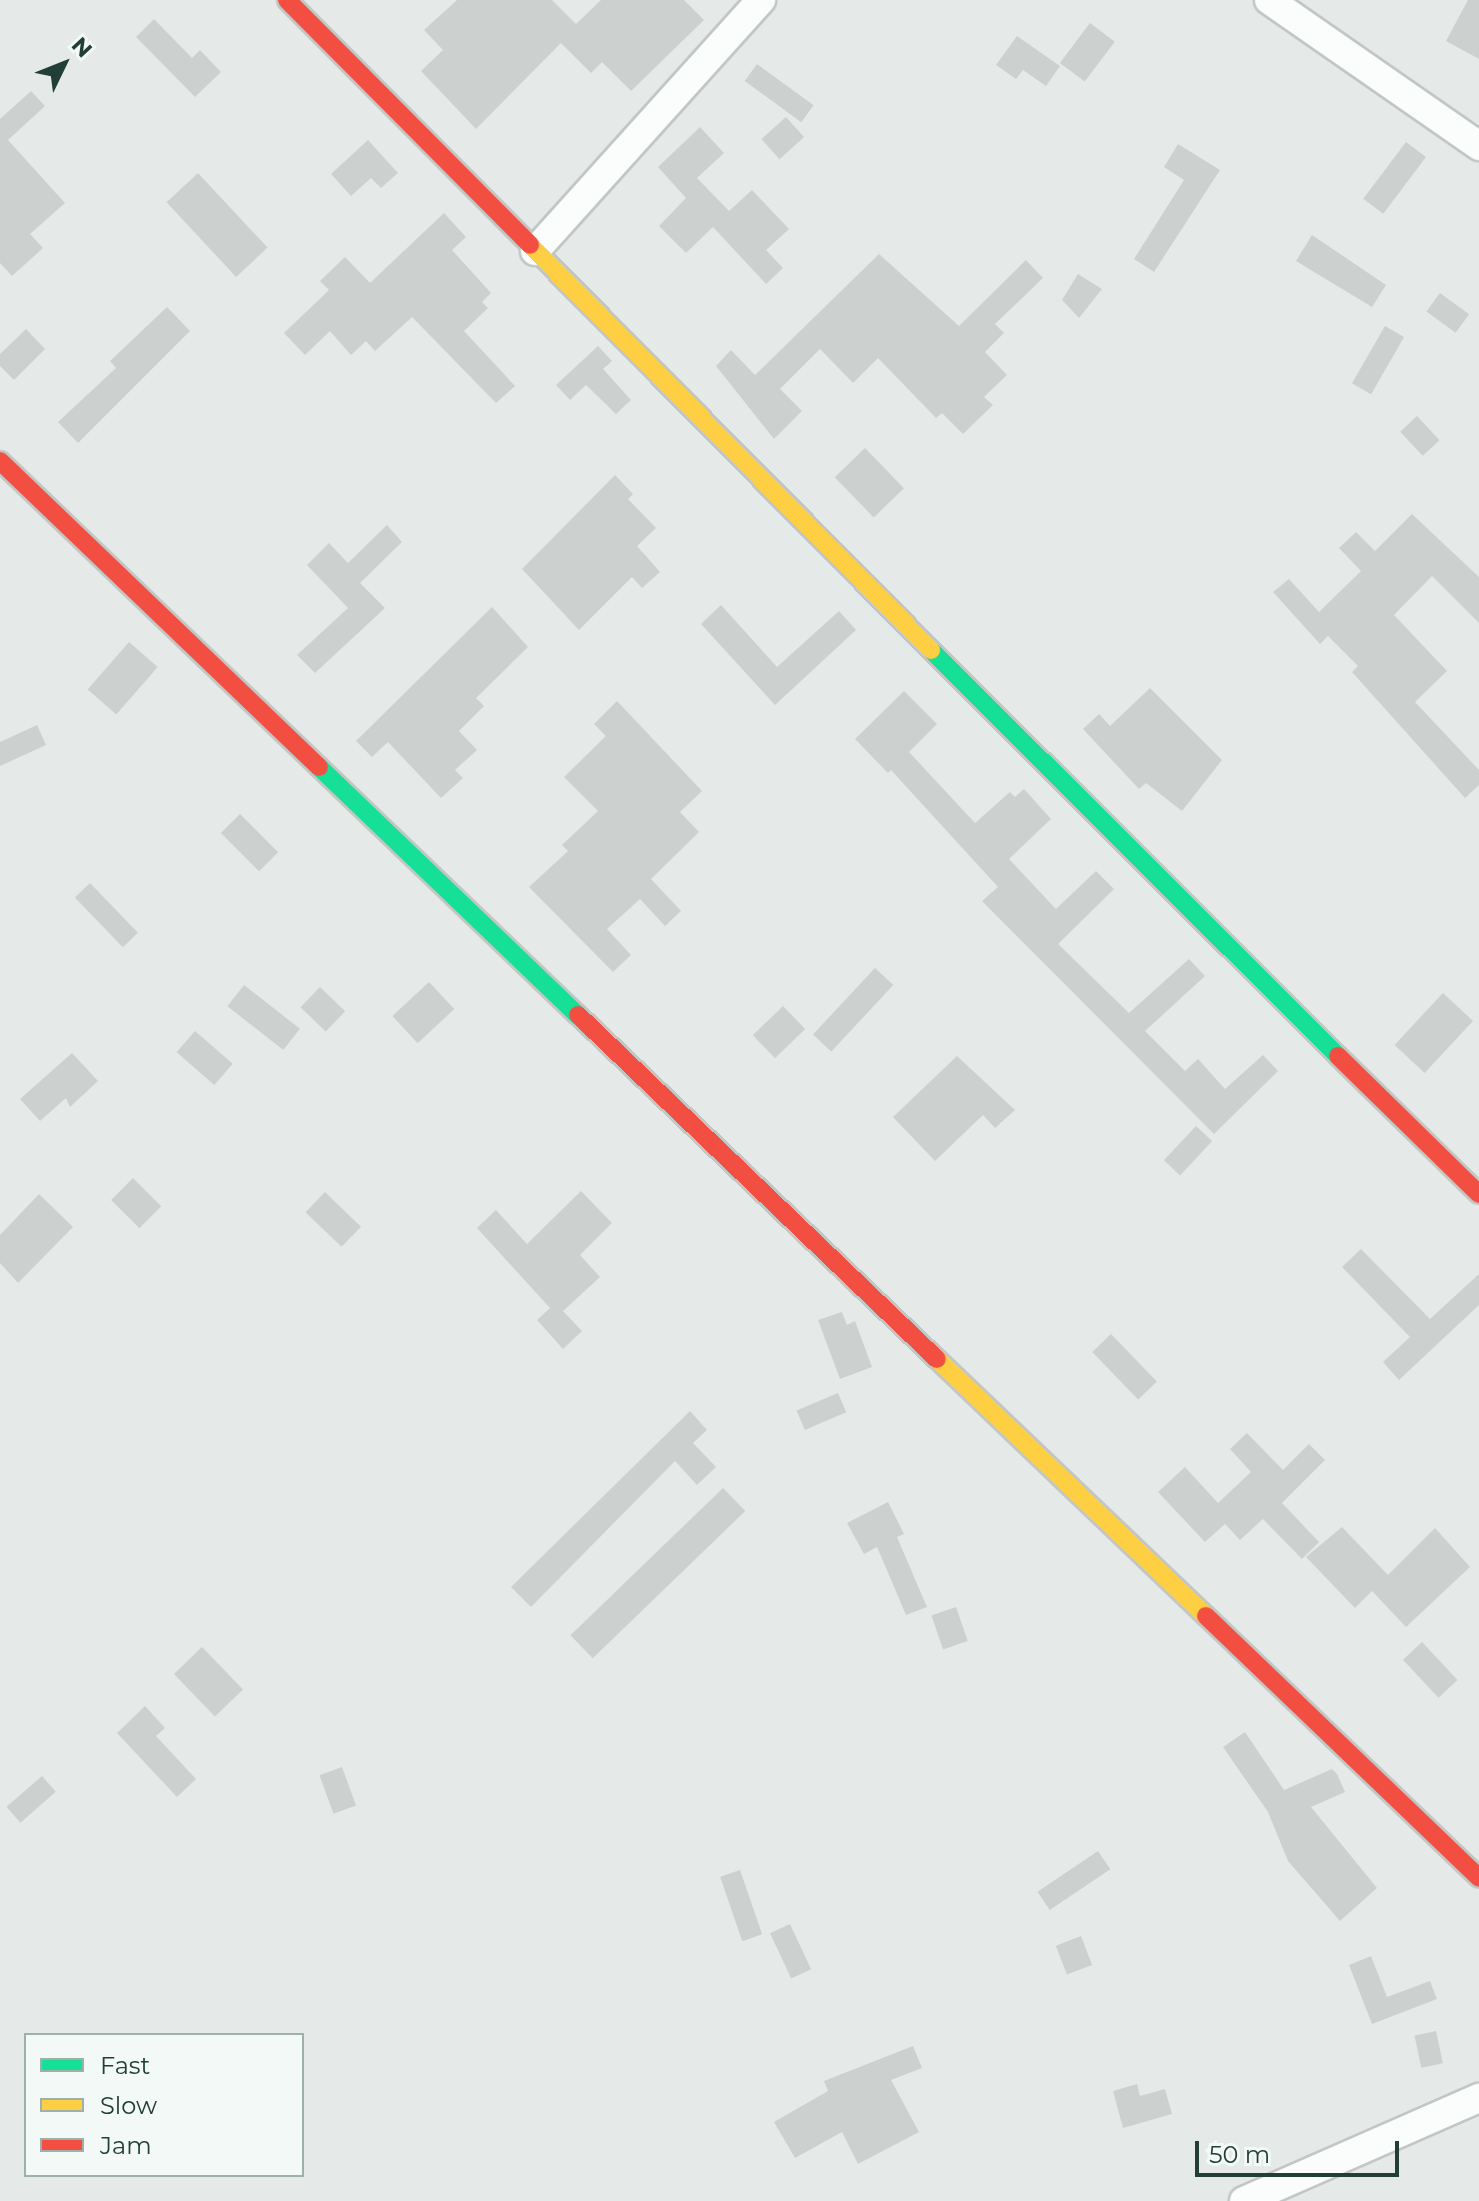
<!DOCTYPE html>
<style>
body{margin:0}
#map{position:relative;width:1479px;height:2201px;overflow:hidden;background:#e5eae8;font-family:Montserrat,sans-serif}
div>[style]{position:absolute}
[style*='--x']{left:calc(var(--x)*1px);top:calc(var(--y)*1px);width:calc(var(--w)*1px);rotate:calc(var(--a)*1deg)}
.building>*{inset:0;background:#ccd1cf;transform-origin:0 0}
.roads{filter:drop-shadow(2px 0 #c2c7c5) drop-shadow(-2px 0 #c2c7c5) drop-shadow(0 2px #c2c7c5) drop-shadow(0 -2px #c2c7c5)}
.street>*{height:28px;margin:-14px;padding:0 14px;transform-origin:14px;border-radius:14px;background:#fbfcfc}
.fast>*{height:18px;margin:-9px;padding:0 9px;transform-origin:9px;border-radius:9px;background:#16e098}
.slow>*{height:18px;margin:-9px;padding:0 9px;transform-origin:9px;border-radius:9px;background:#ffcf43}
.jam>*{height:18px;margin:-9px;padding:0 9px;transform-origin:9px;border-radius:9px;background:#f24e42}
span{translate:-50% -50%;white-space:nowrap;text-align:center;line-height:1.15;-webkit-text-stroke:6px #f3f9f6;paint-order:stroke}
.legend{position:absolute;left:24px;top:2033px;width:280px;height:144px;box-sizing:border-box;background:#f3f9f6;border:2px solid #9fafa9;margin:0;padding:10px 14px;list-style:none;font-size:24px;color:#213f36}
.legend li{display:flex;align-items:center;gap:16px;height:40px}
.legend b{width:40px;border:2px solid #9fafa9}
.north{position:absolute;left:24px;top:24px;width:80px;height:80px;-webkit-text-stroke:6px #f3f9f6;paint-order:stroke;rotate:47deg;font-size:22px;font-weight:700;line-height:32px;text-align:center;color:#213f36}
.north::after{content:'';display:block;margin:auto;width:28px;height:36px;background:#213f36;clip-path:polygon(50% 0,100% 100%,50% 72%,0 100%)}
.scale{position:absolute;left:1195px;top:2141px;width:204px;height:36px;box-sizing:border-box;border:4px solid #213f36;border-top:0;padding-left:10px;font-size:24px;line-height:28px;white-space:nowrap;color:#213f36;-webkit-text-stroke:6px #f3f9f6;paint-order:stroke}
</style>
<div id="map">
<div class="building">
<div style="clip-path:polygon(457px 0,552px 0,576px 24px,601px 0,684px 0,704px 20px,631px 91px,602px 62px,591px 73px,561px 43px,476px 129px,421px 71px,443px 50px,424px 30px)"></div>
<div style="clip-path:polygon(1468px 0,1479px 0,1479px 59px,1446px 41px)"></div>
<div style="clip-path:polygon(154px 19px,192px 58px,200px 50px,221px 72px,195px 97px,136px 37px)"></div>
<div style="left:1090px;top:23px;width:31px;height:50px;rotate:37deg"></div>
<div style="clip-path:polygon(1017px 36px,1060px 66px,1046px 86px,1023px 70px,1016px 79px,996px 65px)"></div>
<div style="left:757px;top:64px;width:70px;height:21px;rotate:36deg"></div>
<div style="clip-path:polygon(31px 91px,45px 106px,8px 140px,65px 203px,30px 234px,43px 248px,12px 276px,0 263px,0 119px)"></div>
<div style="left:786px;top:117px;width:27px;height:33px;rotate:48deg"></div>
<div style="clip-path:polygon(700px 127px,724px 153px,697px 178px,729px 211px,752px 190px,789px 229px,766px 250px,783px 268px,766px 284px,713px 227px,686px 253px,659px 226px,686px 198px,658px 167px)"></div>
<div style="clip-path:polygon(368px 140px,398px 173px,381px 188px,371px 178px,351px 196px,331px 174px)"></div>
<div style="left:1406px;top:142px;width:25px;height:71px;rotate:37deg"></div>
<div style="clip-path:polygon(1178px 144px,1220px 170px,1154px 272px,1134px 259px,1184px 180px,1164px 167px)"></div>
<div style="left:198px;top:173px;width:102px;height:43px;rotate:47deg"></div>
<div style="clip-path:polygon(444px 213px,466px 237px,452px 250px,491px 293px,482px 302px,488px 308px,464px 331px,515px 386px,496px 403px,412px 317px,375px 351px,366px 341px,351px 355px,330px 331px,305px 355px,284px 333px,329px 290px,320px 281px,345px 257px,370px 283px)"></div>
<div style="clip-path:polygon(1312px 235px,1386px 285px,1372px 307px,1296px 261px)"></div>
<div style="clip-path:polygon(879px 254px,959px 326px,1026px 260px,1043px 278px,995px 324px,1004px 333px,985px 352px,1007px 375px,984px 397px,993px 405px,963px 434px,942px 413px,936px 418px,878px 358px,853px 383px,820px 349px,780px 389px,802px 411px,774px 439px,716px 366px,731px 350px,755px 375px)"></div>
<div style="clip-path:polygon(1078px 274px,1102px 289px,1079px 318px,1062px 300px)"></div>
<div style="left:1440px;top:293px;width:36px;height:23px;rotate:36deg"></div>
<div style="clip-path:polygon(167px 307px,190px 331px,78px 443px,58px 422px,116px 368px,110px 361px)"></div>
<div style="left:1385px;top:326px;width:22px;height:66px;rotate:30deg"></div>
<div style="clip-path:polygon(26px 329px,45px 349px,14px 380px,0 366px,0 354px)"></div>
<div style="clip-path:polygon(598px 346px,612px 361px,603px 369px,631px 400px,616px 414px,586px 385px,570px 400px,556px 385px)"></div>
<div style="left:1417px;top:416px;width:33px;height:23px;rotate:47deg"></div>
<div style="left:865px;top:448px;width:56px;height:42px;rotate:46deg"></div>
<div style="clip-path:polygon(615px 475px,633px 494px,628px 499px,656px 528px,637px 546px,660px 572px,642px 588px,632px 577px,579px 630px,522px 569px)"></div>
<div style="clip-path:polygon(1412px 514px,1479px 577px,1479px 623px,1432px 576px,1394px 615px,1447px 671px,1415px 702px,1479px 770px,1479px 785px,1465px 798px,1352px 672px,1358px 666px,1328px 636px,1320px 644px,1273px 592px,1289px 579px,1319px 612px,1361px 571px,1339px 548px,1356px 532px,1375px 551px)"></div>
<div style="clip-path:polygon(387px 525px,402px 542px,360px 583px,385px 608px,315px 673px,297px 655px,348px 608px,307px 565px,329px 543px,348px 563px)"></div>
<div style="clip-path:polygon(721px 605px,777px 667px,839px 611px,856px 630px,775px 705px,701px 624px)"></div>
<div style="clip-path:polygon(492px 607px,528px 647px,476px 698px,484px 706px,459px 731px,477px 750px,455px 770px,463px 778px,441px 798px,388px 742px,372px 757px,356px 741px)"></div>
<div style="left:129px;top:642px;width:38px;height:63px;rotate:41deg"></div>
<div style="clip-path:polygon(1150px 688px,1222px 760px,1182px 811px,1146px 783px,1139px 789px,1083px 729px,1099px 714px,1110px 726px)"></div>
<div style="clip-path:polygon(904px 691px,937px 724px,909px 752px,975px 823px,1010px 792px,1015px 797px,1024px 789px,1051px 819px,1009px 859px,1056px 909px,1096px 871px,1114px 889px,1058px 944px,1129px 1013px,1189px 959px,1205px 976px,1145px 1031px,1185px 1071px,1198px 1059px,1225px 1089px,1263px 1055px,1278px 1071px,1214px 1134px,982px 901px,998px 887px,891px 770px,888px 773px,855px 739px)"></div>
<div style="clip-path:polygon(617px 701px,702px 791px,680px 812px,699px 832px,651px 879px,681px 911px,665px 926px,640px 899px,607px 929px,631px 955px,613px 972px,529px 887px,568px 851px,562px 845px,598px 811px,564px 777px,606px 736px,594px 724px)"></div>
<div style="clip-path:polygon(37px 725px,46px 745px,0 766px,0 742px)"></div>
<div style="left:240px;top:814px;width:54px;height:27px;rotate:45deg"></div>
<div style="left:90px;top:883px;width:69px;height:21px;rotate:46deg"></div>
<div style="left:875px;top:968px;width:25px;height:91px;rotate:43deg"></div>
<div style="left:429px;top:982px;width:37px;height:50px;rotate:47deg"></div>
<div style="left:244px;top:985px;width:71px;height:27px;rotate:38deg"></div>
<div style="left:320px;top:987px;width:35px;height:28px;rotate:44deg"></div>
<div style="left:1443px;top:993px;width:41px;height:71px;rotate:43deg"></div>
<div style="left:783px;top:1006px;width:32px;height:42px;rotate:46deg"></div>
<div style="left:195px;top:1031px;width:50px;height:28px;rotate:41deg"></div>
<div style="clip-path:polygon(72px 1053px,98px 1081px,70px 1107px,66px 1098px,40px 1121px,20px 1099px)"></div>
<div style="clip-path:polygon(957px 1056px,1015px 1110px,995px 1128px,983px 1115px,935px 1161px,893px 1117px)"></div>
<div style="left:1196px;top:1126px;width:22px;height:47px;rotate:43deg"></div>
<div style="left:133px;top:1178px;width:40px;height:31px;rotate:45deg"></div>
<div style="clip-path:polygon(581px 1191px,612px 1223px,580px 1255px,600px 1277px,563px 1311px,582px 1331px,563px 1349px,537px 1320px,550px 1308px,477px 1228px,496px 1210px,527px 1244px)"></div>
<div style="left:325px;top:1192px;width:50px;height:28px;rotate:44deg"></div>
<div style="clip-path:polygon(39px 1194px,73px 1227px,18px 1283px,0 1263px,0 1235px)"></div>
<div style="clip-path:polygon(1361px 1249px,1430px 1319px,1479px 1274px,1479px 1305px,1399px 1380px,1383px 1362px,1410px 1337px,1342px 1267px)"></div>
<div style="clip-path:polygon(842px 1312px,847px 1325px,855px 1321px,872px 1367px,840px 1379px,818px 1320px)"></div>
<div style="left:1111px;top:1334px;width:66px;height:26px;rotate:46deg"></div>
<div style="left:838px;top:1393px;width:21px;height:45px;rotate:67deg"></div>
<div style="clip-path:polygon(690px 1411px,707px 1430px,693px 1443px,716px 1467px,697px 1485px,675px 1461px,531px 1607px,511px 1587px)"></div>
<div style="clip-path:polygon(1247px 1433px,1283px 1470px,1309px 1444px,1325px 1460px,1282px 1503px,1319px 1542px,1302px 1559px,1263px 1519px,1240px 1540px,1225px 1524px,1205px 1542px,1158px 1492px,1185px 1467px,1218px 1503px,1251px 1472px,1230px 1449px)"></div>
<div style="left:723px;top:1488px;width:32px;height:212px;rotate:46deg"></div>
<div style="clip-path:polygon(888px 1502px,904px 1534px,897px 1537px,927px 1607px,906px 1615px,877px 1547px,864px 1554px,847px 1523px)"></div>
<div style="clip-path:polygon(1342px 1527px,1388px 1575px,1435px 1528px,1470px 1567px,1406px 1627px,1372px 1591px,1355px 1608px,1306px 1557px)"></div>
<div style="left:956px;top:1607px;width:36px;height:26px;rotate:71deg"></div>
<div style="left:1422px;top:1642px;width:52px;height:26px;rotate:47deg"></div>
<div style="left:202px;top:1647px;width:59px;height:39px;rotate:46deg"></div>
<div style="clip-path:polygon(145px 1706px,165px 1728px,156px 1736px,196px 1779px,177px 1797px,117px 1733px)"></div>
<div style="clip-path:polygon(1245px 1732px,1284px 1790px,1332px 1769px,1337px 1774px,1345px 1792px,1311px 1807px,1377px 1888px,1340px 1921px,1288px 1861px,1268px 1812px,1223px 1747px)"></div>
<div style="left:342px;top:1767px;width:41px;height:24px;rotate:70deg"></div>
<div style="left:42px;top:1776px;width:21px;height:47px;rotate:49deg"></div>
<div style="left:1098px;top:1851px;width:22px;height:73px;rotate:56deg"></div>
<div style="left:740px;top:1870px;width:68px;height:21px;rotate:71deg"></div>
<div style="left:790px;top:1924px;width:50px;height:22px;rotate:65deg"></div>
<div style="left:1081px;top:1936px;width:31px;height:27px;rotate:69deg"></div>
<div style="clip-path:polygon(1371px 1956px,1387px 1997px,1430px 1981px,1437px 1999px,1372px 2024px,1349px 1965px)"></div>
<div style="left:1436px;top:2031px;width:33px;height:22px;rotate:78deg"></div>
<div style="clip-path:polygon(913px 2046px,922px 2068px,891px 2080px,919px 2132px,858px 2164px,842px 2132px,795px 2158px,774px 2122px,828px 2091px,824px 2081px)"></div>
<div style="clip-path:polygon(1137px 2084px,1140px 2096px,1165px 2089px,1172px 2114px,1123px 2128px,1113px 2091px)"></div>
</div>
<div class="roads">
<div class="street">
<div style="--x:1269;--y:0;--w:256;--a:34.8"></div>
<div style="--x:535;--y:251;--w:338;--a:-48"></div>
<div style="--x:1244;--y:2201;--w:257;--a:-23.7"></div>
</div>
<div class="fast">
<div style="--x:931;--y:650;--w:575;--a:44.93"></div>
<div style="--x:319;--y:767;--w:359;--a:43.8"></div>
</div>
<div class="slow">
<div style="--x:530;--y:245;--w:570;--a:45.28"></div>
<div style="--x:937;--y:1359;--w:372;--a:43.7"></div>
</div>
<div class="jam">
<div style="--x:287;--y:0;--w:345;--a:45.2"></div>
<div style="--x:0;--y:461;--w:442;--a:43.8"></div>
<div style="--x:578;--y:1015;--w:497;--a:43.8"></div>
<div style="--x:1338;--y:1056;--w:197;--a:44.4"></div>
<div style="--x:1206;--y:1616;--w:378;--a:43.8"></div>
</div>
</div>
<ul class="legend">
<li><b style="height:10px;background:#16e098"></b>Fast</li>
<li><b style="height:10px;background:#ffcf43"></b>Slow</li>
<li><b style="height:10px;background:#f24e42"></b>Jam</li>
</ul>
<div class="north">N</div>
<div class="scale">50 m</div>
</div>
